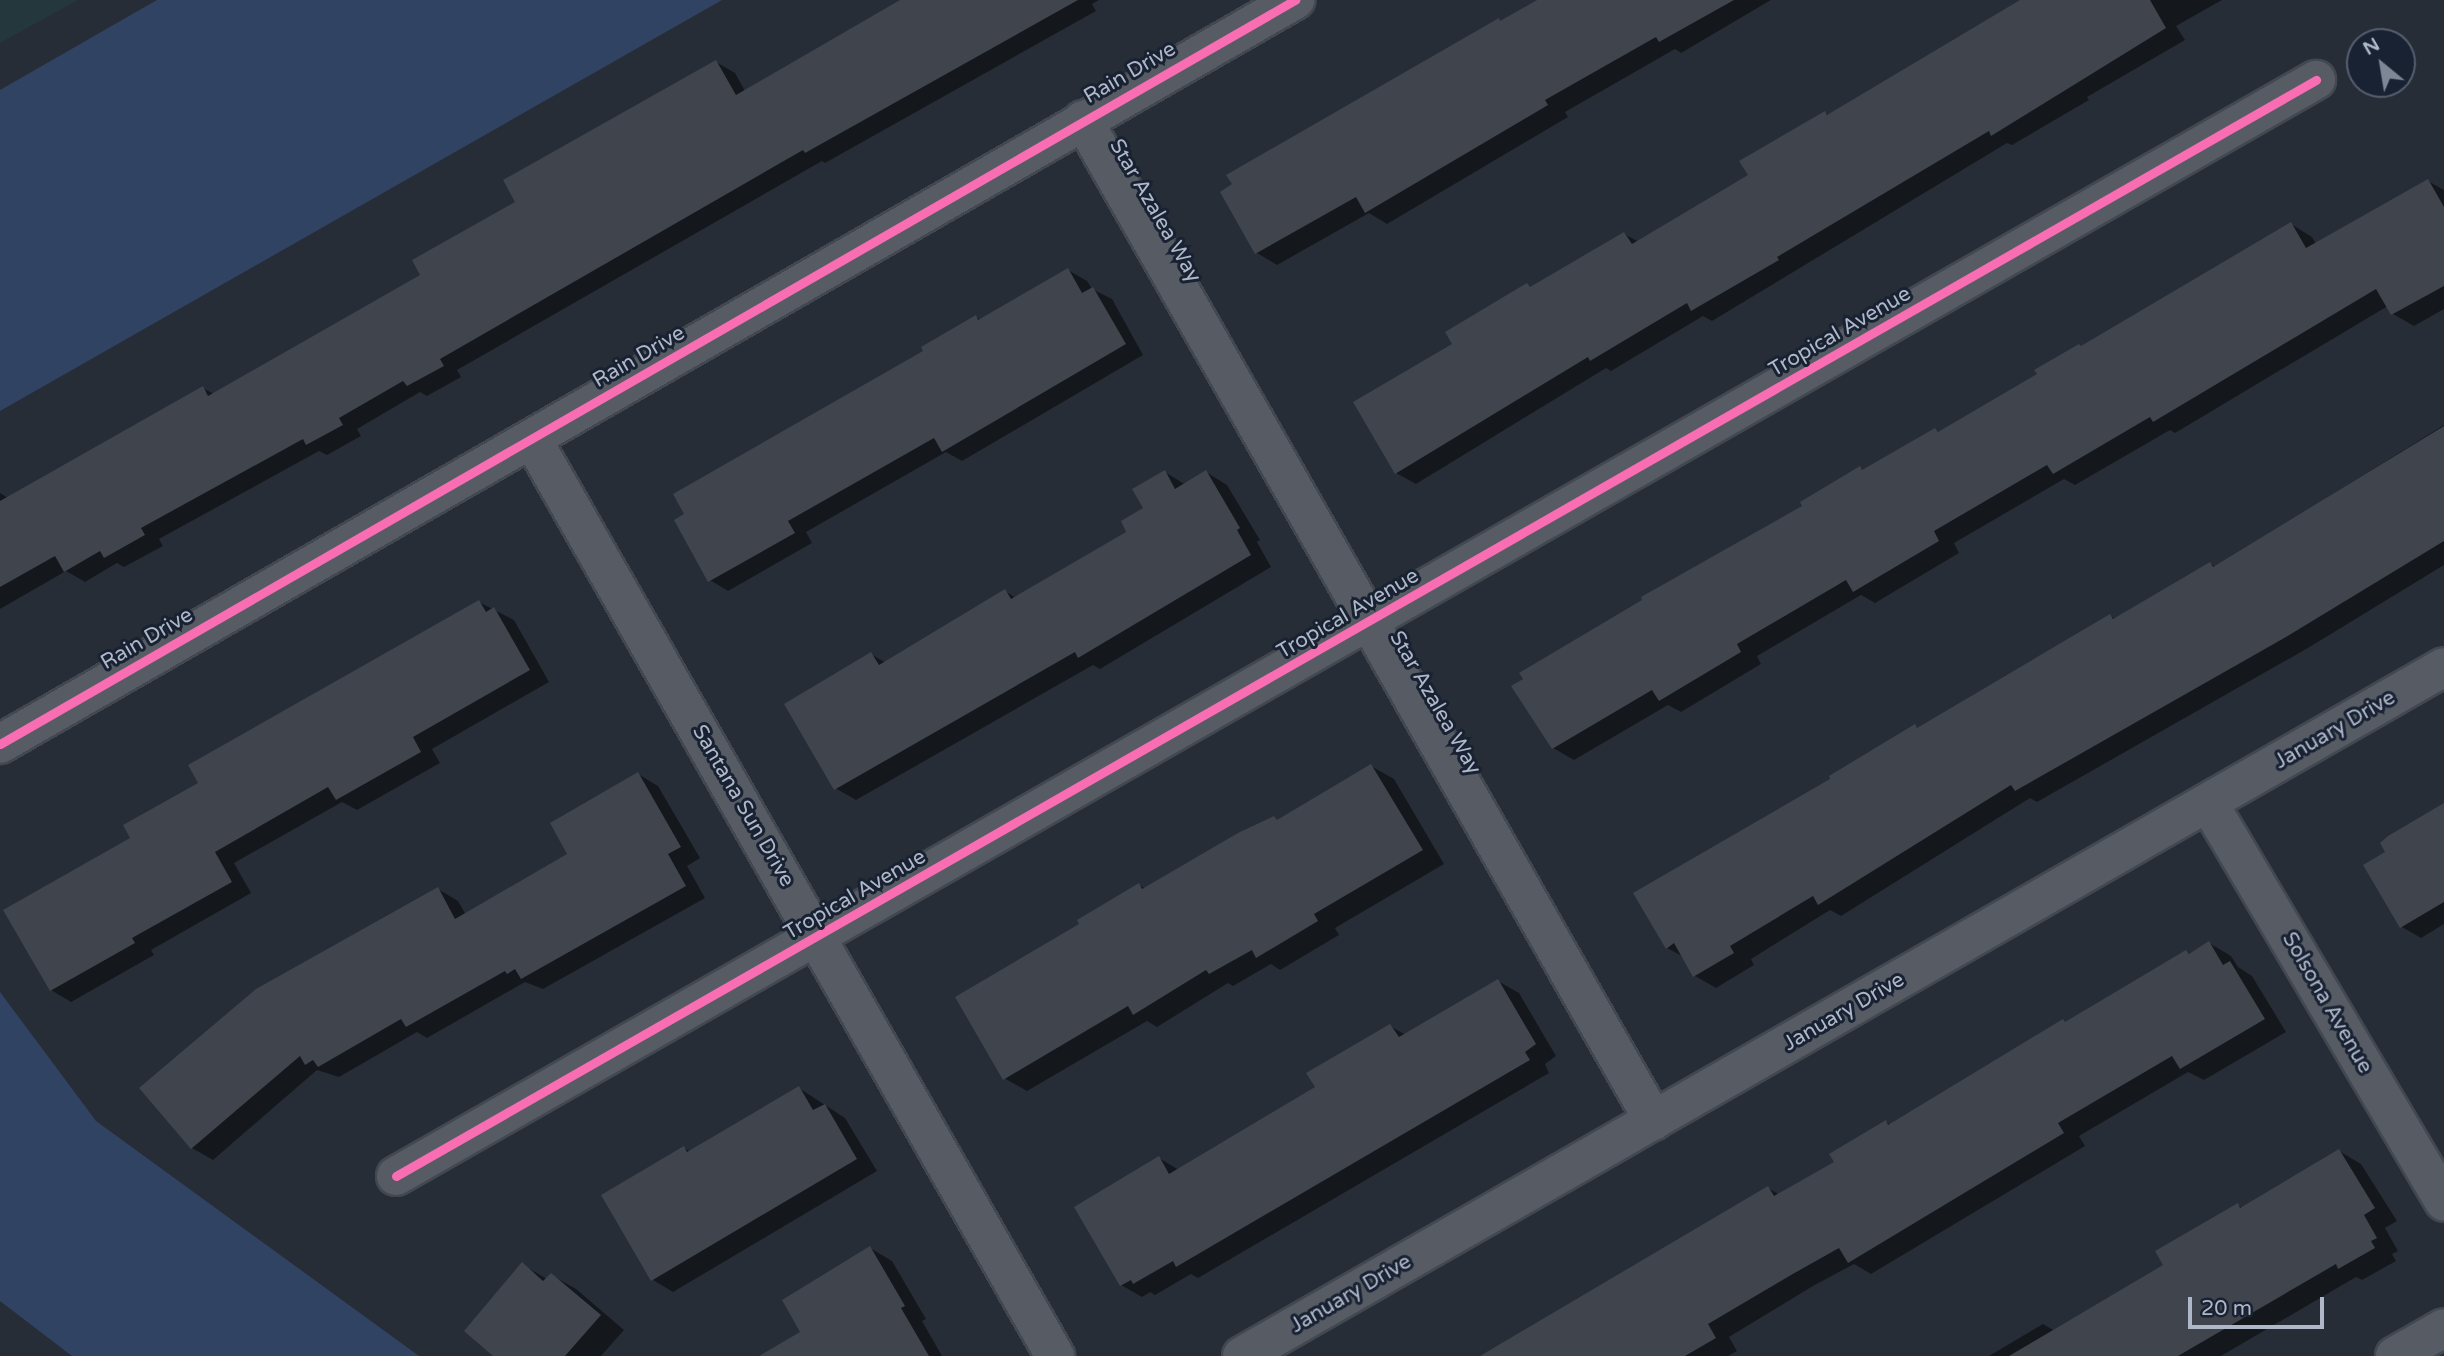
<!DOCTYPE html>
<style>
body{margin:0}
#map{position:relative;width:2444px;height:1356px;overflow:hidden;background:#272d37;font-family:"Varela Round",sans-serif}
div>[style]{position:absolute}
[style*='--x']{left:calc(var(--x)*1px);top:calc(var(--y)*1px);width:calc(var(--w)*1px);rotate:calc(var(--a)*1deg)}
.green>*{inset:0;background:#23373d}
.water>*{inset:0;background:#314363}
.shadow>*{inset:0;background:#0007}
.building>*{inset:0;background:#3f444d}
.roads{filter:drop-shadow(2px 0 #434850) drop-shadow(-2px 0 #434850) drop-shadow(0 2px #434850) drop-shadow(0 -2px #434850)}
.street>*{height:38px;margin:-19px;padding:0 19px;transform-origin:19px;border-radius:19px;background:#565b64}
.cycleway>*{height:9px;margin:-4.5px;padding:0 4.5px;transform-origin:4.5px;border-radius:4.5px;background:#f96db3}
span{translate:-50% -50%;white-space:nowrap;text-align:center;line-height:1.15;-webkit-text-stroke:6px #192232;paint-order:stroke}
.street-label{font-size:21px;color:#afb8c9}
.north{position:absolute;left:2346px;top:28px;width:70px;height:70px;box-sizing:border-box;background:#192232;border:2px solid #555e6e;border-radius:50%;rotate:330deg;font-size:19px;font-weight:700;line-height:28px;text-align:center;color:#afb8c9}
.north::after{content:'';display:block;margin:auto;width:24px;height:32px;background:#7f8796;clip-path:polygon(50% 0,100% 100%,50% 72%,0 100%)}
.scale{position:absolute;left:2188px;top:1297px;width:136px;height:32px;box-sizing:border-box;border:4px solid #afb8c9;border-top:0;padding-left:9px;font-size:21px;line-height:24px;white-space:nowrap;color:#afb8c9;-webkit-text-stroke:5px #192232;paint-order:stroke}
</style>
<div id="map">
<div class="green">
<div style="clip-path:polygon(0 0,78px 0,0 43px)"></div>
</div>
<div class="water">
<div style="clip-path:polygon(157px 0,722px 0,0 411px,0 90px)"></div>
<div style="clip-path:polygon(0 992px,96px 1121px,419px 1356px,72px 1356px,0 1301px)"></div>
</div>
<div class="shadow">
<div style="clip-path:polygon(907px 0,1099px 0,1092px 4px,1096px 11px,825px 163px,822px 161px,457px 370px,461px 377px,427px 396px,420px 392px,357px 429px,361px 436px,327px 455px,319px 451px,159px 539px,163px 546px,124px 567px,117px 563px,85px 582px,66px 571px,0 609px,0 493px,8px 498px,203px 388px,214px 394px,423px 276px,517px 202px,716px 62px,735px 73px,745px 91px)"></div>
<div style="clip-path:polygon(1538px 0,1771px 0,1681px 53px,1675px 49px,1565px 112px,1568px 117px,1387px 224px,1369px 213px,1277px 265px,1257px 253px,1222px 192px)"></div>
<div style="clip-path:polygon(2034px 0,2222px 0,2176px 26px,2185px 40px,2087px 97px,2089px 100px,2012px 145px,2007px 143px,1712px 321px,1703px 316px,1611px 371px,1606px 368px,1416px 484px,1396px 473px,1355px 403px,1454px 345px,1532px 288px,1624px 234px,1639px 242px,1750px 176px,1825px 113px,1830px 115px)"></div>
<div style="clip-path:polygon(2428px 181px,2444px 190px,2444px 309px,2414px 326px,2393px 314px,2388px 306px,2175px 433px,2170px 430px,2075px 485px,2064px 479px,1954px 543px,1959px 553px,1875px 603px,1861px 595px,1757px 656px,1761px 664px,1681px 712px,1668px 705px,1574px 760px,1553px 748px,1805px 507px,1860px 468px,1864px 471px,1935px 430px,1941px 433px,2291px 224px,2312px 237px,2316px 244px)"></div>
<div style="clip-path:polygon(1068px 270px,1087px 281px,1092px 289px,1112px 299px,1143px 355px,962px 461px,946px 452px,806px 532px,812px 543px,728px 591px,710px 580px,925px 351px,976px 317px,981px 320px)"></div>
<div style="clip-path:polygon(2444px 425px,2444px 565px,2308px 648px,2037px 802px,2030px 798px,1841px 916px,1830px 910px,1751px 959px,1754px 965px,1716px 988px,1695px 976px,1684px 957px,1667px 948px,1833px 780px,1915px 726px,1919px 729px,2110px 616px,2116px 619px,2210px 564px,2216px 567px,2330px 500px,2328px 497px)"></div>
<div style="clip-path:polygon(1165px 472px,1186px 485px,1206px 472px,1227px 485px,1260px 540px,1257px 542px,1271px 567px,1100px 669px,1093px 665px,856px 800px,835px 788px,871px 654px,886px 663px,1005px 591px,1016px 598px,1128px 532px)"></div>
<div style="clip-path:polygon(479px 602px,514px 620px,549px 682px,432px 749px,440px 763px,357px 810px,342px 802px,234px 863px,251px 893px,151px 950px,154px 955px,71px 1002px,51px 990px,133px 839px,201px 783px)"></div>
<div style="clip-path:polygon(1371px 766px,1394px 779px,1444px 864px,1335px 928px,1339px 935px,1280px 970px,1271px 964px,1233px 986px,1228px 983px,1157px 1027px,1147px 1021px,1027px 1091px,1004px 1078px,1082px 925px,1139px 885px,1146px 889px,1274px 818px,1279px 821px)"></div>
<div style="clip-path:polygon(638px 774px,658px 786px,700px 858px,687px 866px,705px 898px,543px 989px,525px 982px,427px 1038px,417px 1032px,339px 1077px,317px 1070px,213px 1160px,192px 1148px,141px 1089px,438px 889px,458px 901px,466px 915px,570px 855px)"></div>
<div style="clip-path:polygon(2444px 804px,2444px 924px,2421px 938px,2402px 927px,2387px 853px)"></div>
<div style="clip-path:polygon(2209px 943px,2231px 956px,2238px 967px,2252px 976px,2286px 1032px,2204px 1080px,2188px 1072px,2079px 1136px,2085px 1146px,1871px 1274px,1854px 1264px,1813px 1286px,1729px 1337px,1737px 1351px,1728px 1356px,1488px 1356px,1768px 1188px,1780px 1195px,1836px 1163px,1886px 1122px,1891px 1125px,2063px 1021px,2066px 1023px,2186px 952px,2191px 954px)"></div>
<div style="clip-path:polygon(1498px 981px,1519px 993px,1556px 1056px,1545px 1064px,1549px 1073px,1198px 1278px,1191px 1274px,1155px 1295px,1150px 1292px,1142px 1297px,1121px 1285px,1159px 1158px,1179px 1170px,1317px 1088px,1390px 1026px,1406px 1035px)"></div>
<div style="clip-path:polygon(799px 1088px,845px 1118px,877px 1171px,673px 1292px,653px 1280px,684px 1148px,691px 1152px)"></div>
<div style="clip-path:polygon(2339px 1151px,2361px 1164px,2397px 1221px,2385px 1228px,2398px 1251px,2392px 1254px,2396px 1261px,2362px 1280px,2356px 1277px,2221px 1356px,1989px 1356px,2043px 1324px,2055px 1331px,2166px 1266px,2238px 1205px,2243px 1208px)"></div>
<div style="clip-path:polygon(870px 1248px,892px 1261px,926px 1319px,922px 1321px,942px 1356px,791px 1356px,803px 1333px)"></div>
<div style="clip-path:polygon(523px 1265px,547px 1279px,551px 1275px,576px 1289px,624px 1330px,601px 1356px,496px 1356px)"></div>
</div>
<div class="building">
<div style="clip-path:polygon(900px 0,1078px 0,805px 153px,803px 150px,440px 359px,444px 366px,407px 386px,403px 381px,339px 418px,343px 425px,306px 445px,303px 439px,141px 528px,145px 535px,104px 558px,100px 551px,64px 572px,55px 556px,0 587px,0 501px,203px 386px,208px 396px,420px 275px,412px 260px,515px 202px,503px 180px,716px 60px,736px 95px)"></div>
<div style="clip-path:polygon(1537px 0,1734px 0,1659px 42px,1656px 37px,1545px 100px,1548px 105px,1365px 213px,1356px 197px,1255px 254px,1220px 192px,1232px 184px,1226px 175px,1499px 18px,1500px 21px)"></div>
<div style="clip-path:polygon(2020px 0,2150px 0,2166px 28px,1991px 136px,1989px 131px,1777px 257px,1779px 260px,1691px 311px,1687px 303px,1590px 361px,1588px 357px,1395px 474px,1353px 402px,1452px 344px,1445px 332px,1527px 283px,1530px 287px,1624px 232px,1632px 244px,1748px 175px,1739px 161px,1825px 111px,1827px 115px)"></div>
<div style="clip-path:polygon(2428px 179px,2444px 207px,2444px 286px,2391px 315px,2376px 289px,2153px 422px,2150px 417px,2053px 474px,2047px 465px,1934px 531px,1939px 541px,1853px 592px,1846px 580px,1737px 644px,1741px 652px,1659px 701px,1652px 690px,1552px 749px,1511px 686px,1523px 679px,1519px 673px,1642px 600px,1641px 597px,1802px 506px,1800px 502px,1860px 466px,1862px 470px,1935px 428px,1938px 432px,2037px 374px,2034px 370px,2079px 344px,2081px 346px,2291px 222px,2306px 248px)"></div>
<div style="clip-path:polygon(1068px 268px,1082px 293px,1093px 287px,1126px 344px,942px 452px,934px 438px,788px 521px,795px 533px,708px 582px,674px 520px,684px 514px,673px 494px,923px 351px,921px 347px,976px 315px,978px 320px)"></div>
<div style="clip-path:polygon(2444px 426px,2444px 541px,2286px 637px,2015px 791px,2011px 785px,1818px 905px,1813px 896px,1730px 946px,1734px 953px,1693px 977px,1674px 943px,1666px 949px,1633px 893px,1830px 779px,1829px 776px,1915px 724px,1917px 728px,2110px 614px,2113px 619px,2210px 562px,2213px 567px)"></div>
<div style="clip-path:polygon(1165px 470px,1175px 489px,1206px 470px,1240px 528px,1237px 530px,1251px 555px,1078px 658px,1075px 652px,834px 790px,784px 704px,871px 652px,879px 665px,1005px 589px,1011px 599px,1126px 532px,1121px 521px,1143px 508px,1132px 489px)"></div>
<div style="clip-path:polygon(479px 600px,486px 612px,494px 607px,530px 670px,413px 737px,421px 752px,336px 800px,328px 787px,215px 852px,232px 882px,132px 938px,135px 943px,50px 991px,3px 910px,130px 838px,123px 825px,198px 783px,188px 765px)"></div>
<div style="clip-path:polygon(1371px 764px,1423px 850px,1314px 914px,1318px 921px,1256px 958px,1252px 950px,1209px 974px,1206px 970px,1133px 1015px,1128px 1006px,1003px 1080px,955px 997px,1079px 924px,1077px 920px,1139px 883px,1142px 889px,1238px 833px,1274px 816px,1277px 820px)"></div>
<div style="clip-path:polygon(638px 772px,681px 847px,668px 854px,686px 886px,521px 979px,515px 969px,507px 974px,505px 971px,406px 1027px,401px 1019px,318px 1067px,313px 1060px,305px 1065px,300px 1056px,191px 1149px,139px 1088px,256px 989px,438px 887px,455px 919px,567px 854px,550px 823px)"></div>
<div style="clip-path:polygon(2444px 803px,2444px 902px,2400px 928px,2363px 865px,2385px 852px,2380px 843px,2388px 836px)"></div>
<div style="clip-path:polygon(2209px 941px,2223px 965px,2230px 961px,2265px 1019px,2180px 1069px,2172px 1056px,2058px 1123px,2064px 1133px,1848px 1263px,1839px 1248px,1791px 1275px,1708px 1324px,1716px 1338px,1685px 1356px,1480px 1356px,1768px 1186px,1774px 1196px,1834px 1162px,1829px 1154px,1886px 1120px,1888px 1125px,2063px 1019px,2065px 1022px,2186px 950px,2189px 954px)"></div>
<div style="clip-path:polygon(1498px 979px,1536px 1044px,1525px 1052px,1530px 1060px,1176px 1267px,1173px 1261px,1133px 1284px,1131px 1280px,1120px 1286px,1074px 1207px,1159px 1156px,1169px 1174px,1315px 1087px,1306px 1073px,1390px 1024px,1399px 1037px)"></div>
<div style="clip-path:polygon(799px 1086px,813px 1110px,825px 1104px,857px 1159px,651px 1281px,601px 1195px,684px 1146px,687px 1152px)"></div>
<div style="clip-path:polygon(2339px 1149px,2375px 1208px,2364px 1215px,2377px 1238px,2371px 1241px,2375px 1248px,2338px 1269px,2336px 1264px,2178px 1356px,2009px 1356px,2163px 1265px,2155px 1251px,2238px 1203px,2240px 1208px)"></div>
<div style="clip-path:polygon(870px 1246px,905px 1306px,901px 1308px,929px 1356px,759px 1356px,800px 1332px,782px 1300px)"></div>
<div style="clip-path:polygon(522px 1262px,543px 1281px,551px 1273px,601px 1315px,565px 1356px,493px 1356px,464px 1331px)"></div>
</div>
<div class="roads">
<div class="street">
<div style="--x:1083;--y:120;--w:1152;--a:60.3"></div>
<div style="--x:532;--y:439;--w:1056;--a:60.3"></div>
<div style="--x:0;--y:744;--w:1494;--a:-29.88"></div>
<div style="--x:2209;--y:804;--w:462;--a:59.4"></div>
<div style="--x:396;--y:1176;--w:2211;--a:-29.72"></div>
<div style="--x:1242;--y:1356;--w:1385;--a:-29.82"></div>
<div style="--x:2395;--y:1356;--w:56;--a:-29.7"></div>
</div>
</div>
<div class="cycleway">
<div style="--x:0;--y:744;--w:1494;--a:-29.88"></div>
<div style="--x:396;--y:1176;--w:2211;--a:-29.72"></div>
</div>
<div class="street-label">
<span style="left:1130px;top:73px;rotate:-30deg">Rain Drive</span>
<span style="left:1155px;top:211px;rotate:60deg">Star Azalea Way</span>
<span style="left:1840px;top:332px;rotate:-30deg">Tropical Avenue</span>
<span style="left:639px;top:357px;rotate:-30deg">Rain Drive</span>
<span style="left:1348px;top:614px;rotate:-30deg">Tropical Avenue</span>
<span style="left:147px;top:639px;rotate:-30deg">Rain Drive</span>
<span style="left:1435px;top:703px;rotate:60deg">Star Azalea Way</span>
<span style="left:2335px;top:730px;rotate:-30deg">January Drive</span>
<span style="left:743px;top:806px;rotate:60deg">Santana Sun Drive</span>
<span style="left:855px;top:895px;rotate:-30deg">Tropical Avenue</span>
<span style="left:2327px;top:1003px;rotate:60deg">Solsona Avenue</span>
<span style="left:1844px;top:1012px;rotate:-30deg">January Drive</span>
<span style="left:1351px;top:1294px;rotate:-30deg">January Drive</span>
</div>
<div class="north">N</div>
<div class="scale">20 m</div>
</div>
